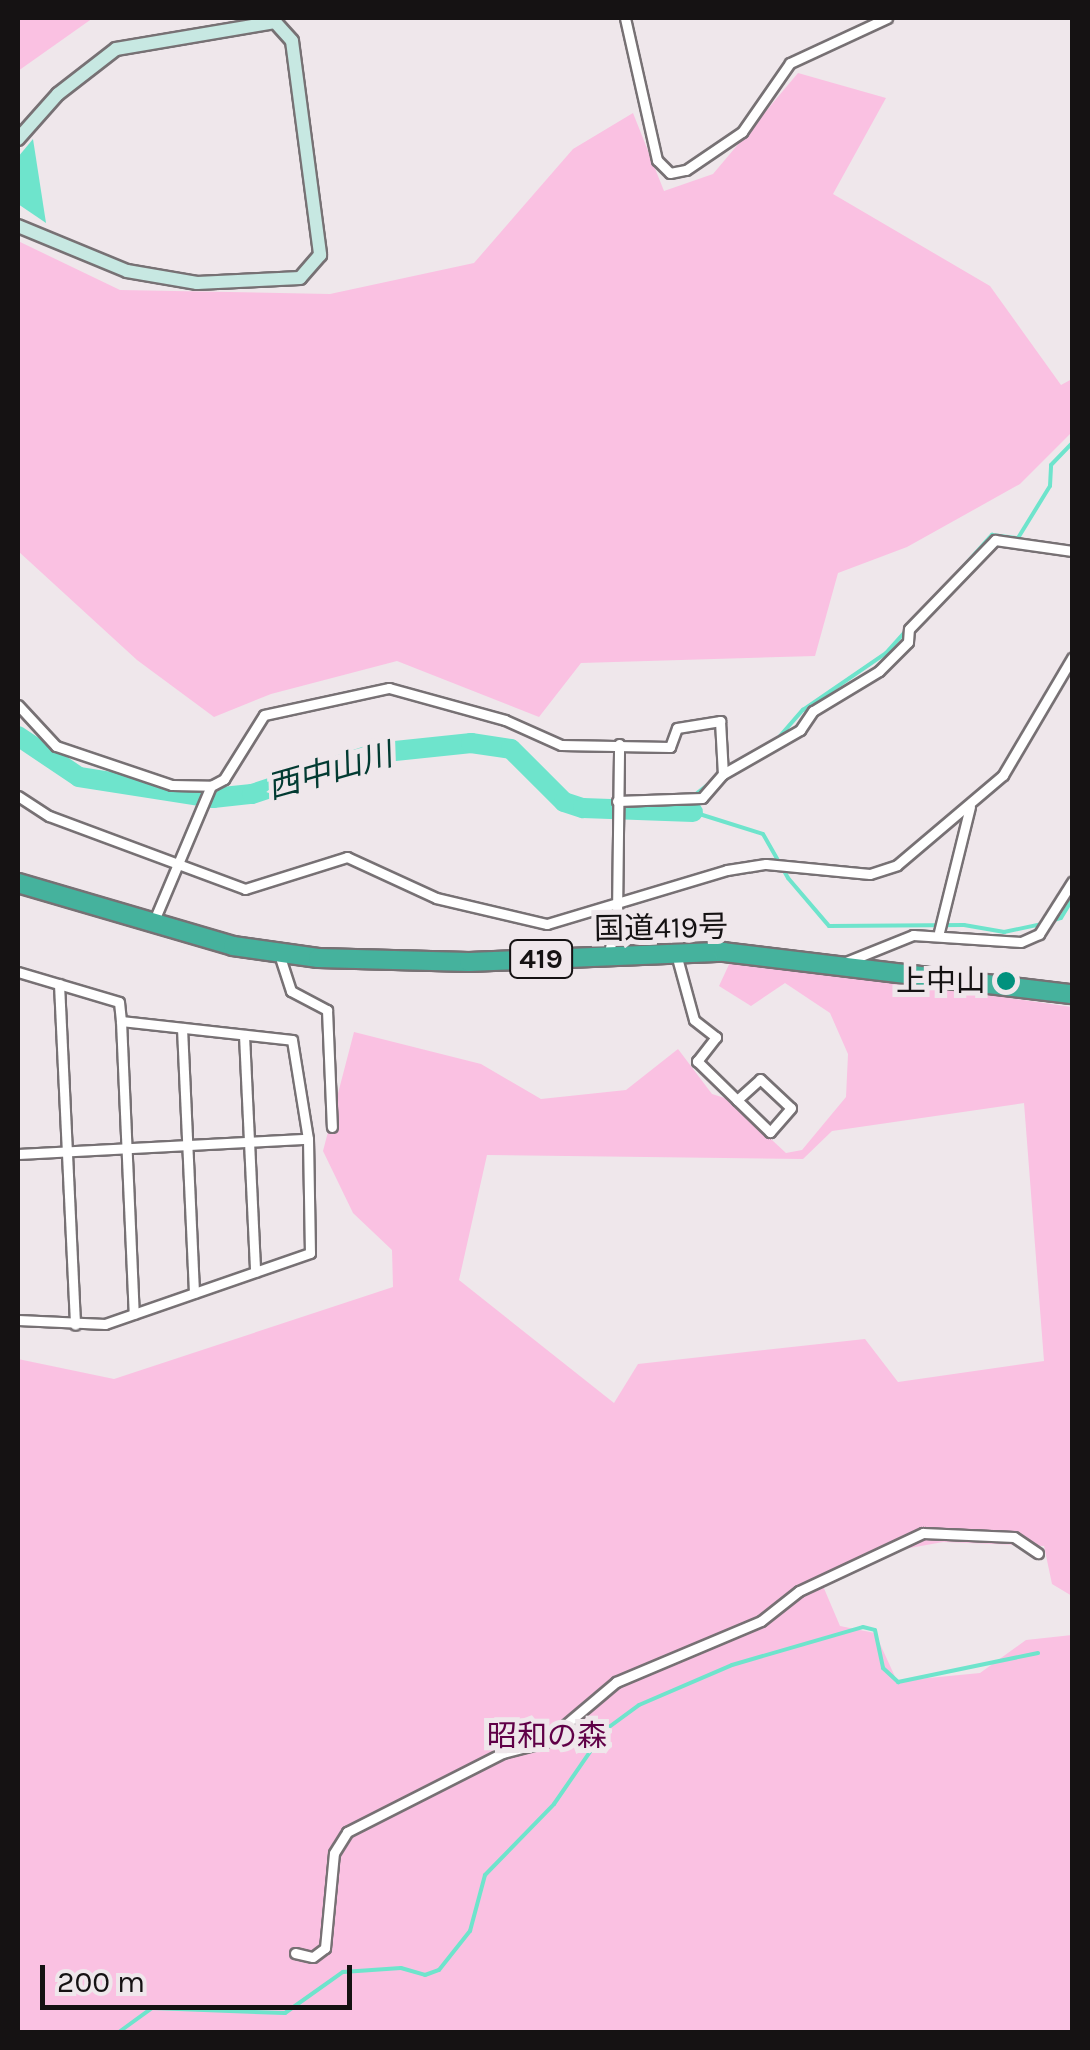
<!DOCTYPE html>
<meta charset="utf-8">
<style>
body{margin:0}
#map{position:relative;width:1090px;height:2050px;overflow:hidden;background:#efe7eb;font-family:Karla,"Noto Sans JP",sans-serif}
div>[style]{position:absolute}
[style*='--x']{left:calc(var(--x)*1px);top:calc(var(--y)*1px);width:calc(var(--w)*1px);rotate:calc(var(--a)*1deg)}
.green>*{inset:0;background:#fac1e2}
.water>*{inset:0;background:#6ee4cc}
.stream>*{height:4px;margin:-2px;padding:0 2px;transform-origin:2px;border-radius:2px;background:#6ee4cc}
.river>*{height:20px;margin:-10px;padding:0 10px;transform-origin:10px;border-radius:10px;background:#6ee4cc}
.roads{filter:drop-shadow(2px 0 #777174) drop-shadow(-2px 0 #777174) drop-shadow(0 2px #777174) drop-shadow(0 -2px #777174)}
.street>*{height:9px;margin:-4.5px;padding:0 4.5px;transform-origin:4.5px;border-radius:4.5px;background:#fff}
.secondary>*{height:12px;margin:-6px;padding:0 6px;transform-origin:6px;border-radius:6px;background:#c7e8e2}
.highway>*{height:18px;margin:-9px;padding:0 9px;transform-origin:9px;border-radius:9px;background:#45b29d}
.dots>*{width:28px;height:28px;translate:-50% -50%;box-sizing:border-box;border:5px solid #efe7eb;border-radius:50%}
span{translate:-50% -50%;white-space:nowrap;text-align:center;line-height:1.15;-webkit-text-stroke:10px #efe7eb;paint-order:stroke}
.shield-label span{padding:2px 8px;background:#efe7eb;border:2px solid;border-radius:8px;-webkit-text-stroke-width:0}
.shield-label{font-size:28px;color:#151213;font-weight:700}
.street-label{font-size:30px;color:#151213}
.poi-label{font-size:30px;color:#151213}
.right{translate:-100% -50%;text-align:right}
.park-label{font-size:30px;color:#600047}
.water-label{font-size:32px;color:#023b32;font-style:italic}
.frame{position:absolute;inset:0;border:20px solid #151213;pointer-events:none}
.scale{position:absolute;left:40px;top:1965px;width:312px;height:45px;box-sizing:border-box;border:5px solid #151213;border-top:0;padding-left:12px;font-size:30px;line-height:35px;white-space:nowrap;color:#151213;-webkit-text-stroke:8px #efe7eb;paint-order:stroke}
</style>
<div id="map">
<div class="green">
<div style="clip-path:polygon(18px 18px,93px 18px,18px 71px)"></div>
<div style="clip-path:polygon(798px 73px,886px 98px,833px 194px,990px 286px,1061px 385px,1072px 379px,1072px 432px,1020px 484px,907px 547px,838px 573px,815px 656px,581px 663px,539px 717px,397px 661px,271px 694px,214px 717px,137px 660px,18px 551px,18px 241px,120px 290px,330px 294px,474px 263px,573px 149px,633px 113px,664px 191px,713px 174px)"></div>
<div style="clip-path:polygon(evenodd,732px 958px,1072px 1007px,1072px 1596px,1052px 1584px,1044px 1546px,943px 1542px,882px 1553px,823px 1586px,840px 1626px,875px 1633px,897px 1681px,980px 1673px,1026px 1640px,1072px 1635px,1072px 2032px,18px 2032px,18px 1359px,114px 1379px,393px 1287px,392px 1250px,353px 1213px,323px 1151px,354px 1032px,481px 1064px,541px 1099px,626px 1090px,678px 1049px,712px 1094px,728px 1099px,786px 1153px,802px 1150px,846px 1097px,848px 1054px,830px 1013px,785px 983px,751px 1006px,719px 986px,732px 958px,1024px 1103px,1044px 1361px,898px 1382px,865px 1339px,638px 1364px,614px 1403px,459px 1280px,487px 1155px,803px 1159px,832px 1131px,1024px 1103px)"></div>
</div>
<div class="water">
<div style="clip-path:polygon(33px 139px,46px 223px,18px 204px,18px 157px)"></div>
</div>
<div class="stream">
<div style="--x:780;--y:736;--w:35;--a:-49"></div>
<div style="--x:803;--y:710;--w:101;--a:-34.5"></div>
<div style="--x:886;--y:653;--w:159;--a:-48.1"></div>
<div style="--x:992;--y:535;--w:26;--a:7"></div>
<div style="--x:1018;--y:538;--w:61;--a:-58.4"></div>
<div style="--x:1050;--y:486;--w:21;--a:-87"></div>
<div style="--x:1051;--y:465;--w:30;--a:-46"></div>
<div style="--x:734;--y:764;--w:48;--a:141.7"></div>
<div style="--x:696;--y:794;--w:18;--a:99"></div>
<div style="--x:693;--y:812;--w:73;--a:17.4"></div>
<div style="--x:763;--y:834;--w:51;--a:60.4"></div>
<div style="--x:788;--y:878;--w:63;--a:49.5"></div>
<div style="--x:829;--y:926;--w:135;--a:-0.4"></div>
<div style="--x:964;--y:925;--w:41;--a:9.9"></div>
<div style="--x:1004;--y:932;--w:38;--a:-12"></div>
<div style="--x:1050;--y:921;--w:11;--a:-15"></div>
<div style="--x:1061;--y:918;--w:21;--a:-59"></div>
<div style="--x:119;--y:2032;--w:41;--a:-36"></div>
<div style="--x:152;--y:2008;--w:133;--a:2.2"></div>
<div style="--x:285;--y:2013;--w:71;--a:-35.3"></div>
<div style="--x:343;--y:1972;--w:58;--a:-3.9"></div>
<div style="--x:401;--y:1968;--w:25;--a:16"></div>
<div style="--x:425;--y:1975;--w:15;--a:-20"></div>
<div style="--x:439;--y:1970;--w:50;--a:-51.5"></div>
<div style="--x:470;--y:1931;--w:58;--a:-75"></div>
<div style="--x:485;--y:1875;--w:99;--a:-45.8"></div>
<div style="--x:554;--y:1804;--w:90;--a:-55.4"></div>
<div style="--x:605;--y:1730;--w:42;--a:-36.3"></div>
<div style="--x:639;--y:1705;--w:101;--a:-23.3"></div>
<div style="--x:732;--y:1665;--w:136;--a:-16.2"></div>
<div style="--x:863;--y:1627;--w:12;--a:14"></div>
<div style="--x:875;--y:1630;--w:39;--a:78"></div>
<div style="--x:883;--y:1668;--w:21;--a:43"></div>
<div style="--x:898;--y:1682;--w:143;--a:-11.7"></div>
</div>
<div class="river">
<div style="--x:18;--y:736;--w:73;--a:33.9"></div>
<div style="--x:79;--y:777;--w:136;--a:8.9"></div>
<div style="--x:213;--y:798;--w:39;--a:-6"></div>
<div style="--x:252;--y:794;--w:131;--a:-18.3"></div>
<div style="--x:376;--y:753;--w:96;--a:-6"></div>
<div style="--x:471;--y:743;--w:40;--a:8.5"></div>
<div style="--x:511;--y:749;--w:75;--a:45"></div>
<div style="--x:564;--y:802;--w:20;--a:18"></div>
<div style="--x:583;--y:808;--w:110;--a:2.1"></div>
</div>
<div class="roads">
<div class="street">
<div style="--x:625;--y:18;--w:146;--a:77.3"></div>
<div style="--x:657;--y:160;--w:18;--a:45"></div>
<div style="--x:670;--y:173;--w:16;--a:-11"></div>
<div style="--x:686;--y:170;--w:68;--a:-34.2"></div>
<div style="--x:742;--y:132;--w:84;--a:-55.2"></div>
<div style="--x:790;--y:63;--w:107;--a:-24.9"></div>
<div style="--x:18;--y:705;--w:56;--a:47.2"></div>
<div style="--x:56;--y:746;--w:122;--a:18.6"></div>
<div style="--x:172;--y:785;--w:39;--a:1"></div>
<div style="--x:211;--y:786;--w:15;--a:-28"></div>
<div style="--x:224;--y:779;--w:75;--a:-58"></div>
<div style="--x:264;--y:715;--w:128;--a:-12.2"></div>
<div style="--x:389;--y:688;--w:120;--a:15.4"></div>
<div style="--x:505;--y:720;--w:61;--a:24.1"></div>
<div style="--x:561;--y:745;--w:109;--a:1.1"></div>
<div style="--x:670;--y:747;--w:20;--a:-70"></div>
<div style="--x:677;--y:728;--w:44;--a:-9.2"></div>
<div style="--x:720;--y:721;--w:53;--a:86.8"></div>
<div style="--x:723;--y:774;--w:89;--a:-29.7"></div>
<div style="--x:800;--y:730;--w:23;--a:-56"></div>
<div style="--x:813;--y:711;--w:77;--a:-31.2"></div>
<div style="--x:879;--y:671;--w:41;--a:-45"></div>
<div style="--x:908;--y:642;--w:13;--a:-86"></div>
<div style="--x:909;--y:629;--w:124;--a:-46"></div>
<div style="--x:995;--y:540;--w:78;--a:8.1"></div>
<div style="--x:18;--y:796;--w:37;--a:33"></div>
<div style="--x:49;--y:816;--w:209;--a:20.4"></div>
<div style="--x:245;--y:889;--w:107;--a:-17.4"></div>
<div style="--x:347;--y:857;--w:98;--a:24.7"></div>
<div style="--x:436;--y:898;--w:114;--a:13.2"></div>
<div style="--x:547;--y:924;--w:188;--a:-16.7"></div>
<div style="--x:727;--y:870;--w:39;--a:-9"></div>
<div style="--x:766;--y:864;--w:104;--a:5.5"></div>
<div style="--x:870;--y:874;--w:28;--a:-18"></div>
<div style="--x:897;--y:865;--w:139;--a:-40.3"></div>
<div style="--x:1003;--y:775;--w:136;--a:-59.5"></div>
<div style="--x:617;--y:801;--w:85;--a:-2"></div>
<div style="--x:702;--y:798;--w:32;--a:-49"></div>
<div style="--x:153;--y:923;--w:149;--a:-67.1"></div>
<div style="--x:939;--y:932;--w:129;--a:-76.1"></div>
<div style="--x:279;--y:954;--w:39;--a:72"></div>
<div style="--x:291;--y:991;--w:41;--a:27.8"></div>
<div style="--x:327;--y:1010;--w:117;--a:87.6"></div>
<div style="--x:676;--y:954;--w:68;--a:74.7"></div>
<div style="--x:694;--y:1020;--w:28;--a:38"></div>
<div style="--x:716;--y:1037;--w:31;--a:128"></div>
<div style="--x:697;--y:1061;--w:56;--a:44.3"></div>
<div style="--x:737;--y:1100;--w:31;--a:-42"></div>
<div style="--x:760;--y:1079;--w:42;--a:43.1"></div>
<div style="--x:791;--y:1108;--w:32;--a:131"></div>
<div style="--x:770;--y:1132;--w:46;--a:-135.9"></div>
<div style="--x:608;--y:957;--w:42;--a:-77.6"></div>
<div style="--x:617;--y:916;--w:172;--a:-89.3"></div>
<div style="--x:841;--y:964;--w:78;--a:-21.9"></div>
<div style="--x:913;--y:935;--w:108;--a:3.7"></div>
<div style="--x:1021;--y:942;--w:20;--a:-24"></div>
<div style="--x:1039;--y:934;--w:62;--a:-57.6"></div>
<div style="--x:18;--y:972;--w:105;--a:16.5"></div>
<div style="--x:119;--y:1002;--w:19;--a:84"></div>
<div style="--x:121;--y:1021;--w:172;--a:6.3"></div>
<div style="--x:292;--y:1040;--w:100;--a:80.8"></div>
<div style="--x:308;--y:1139;--w:114;--a:89"></div>
<div style="--x:310;--y:1253;--w:217;--a:160.9"></div>
<div style="--x:105;--y:1324;--w:87;--a:-177.4"></div>
<div style="--x:59;--y:984;--w:341;--a:87.3"></div>
<div style="--x:121;--y:1021;--w:293;--a:87.5"></div>
<div style="--x:182;--y:1028;--w:265;--a:87.4"></div>
<div style="--x:244;--y:1035;--w:237;--a:87.3"></div>
<div style="--x:18;--y:1154;--w:290;--a:-3"></div>
<div style="--x:295;--y:1953;--w:18;--a:13"></div>
<div style="--x:313;--y:1957;--w:15;--a:-37"></div>
<div style="--x:325;--y:1948;--w:95;--a:-84.6"></div>
<div style="--x:334;--y:1853;--w:25;--a:-58"></div>
<div style="--x:347;--y:1832;--w:175;--a:-26.9"></div>
<div style="--x:503;--y:1753;--w:43;--a:-14.7"></div>
<div style="--x:545;--y:1742;--w:93;--a:-40.2"></div>
<div style="--x:616;--y:1682;--w:157;--a:-22.8"></div>
<div style="--x:761;--y:1621;--w:48;--a:-38.3"></div>
<div style="--x:799;--y:1591;--w:137;--a:-25.1"></div>
<div style="--x:923;--y:1533;--w:91;--a:2.5"></div>
<div style="--x:1014;--y:1537;--w:29;--a:34"></div>
</div>
<div class="secondary">
<div style="--x:18;--y:139;--w:60;--a:-48.4"></div>
<div style="--x:58;--y:94;--w:73;--a:-37.8"></div>
<div style="--x:116;--y:49;--w:161;--a:-9.6"></div>
<div style="--x:275;--y:22;--w:25;--a:48"></div>
<div style="--x:292;--y:41;--w:216;--a:82.5"></div>
<div style="--x:320;--y:255;--w:30;--a:131"></div>
<div style="--x:300;--y:278;--w:103;--a:177.2"></div>
<div style="--x:197;--y:283;--w:71;--a:-170.3"></div>
<div style="--x:127;--y:271;--w:118;--a:-157.6"></div>
</div>
<div class="highway">
<div style="--x:18;--y:883;--w:224;--a:16.3"></div>
<div style="--x:233;--y:946;--w:86;--a:8"></div>
<div style="--x:318;--y:958;--w:151;--a:1.5"></div>
<div style="--x:469;--y:962;--w:254;--a:-2.3"></div>
<div style="--x:723;--y:952;--w:352;--a:6.9"></div>
</div>
</div>
<div class="dots">
<div style="left:1006px;top:981px;background:#00917d"></div>
</div>
<div class="shield-label">
<span style="left:541px;top:959px">419</span>
</div>
<div class="street-label">
<span style="left:661px;top:928px;rotate:-1deg">国道419号</span>
</div>
<div class="poi-label">
<span class="right" style="left:986px;top:981px">上中山</span>
</div>
<div class="park-label">
<span style="left:547px;top:1736px">昭和の森</span>
</div>
<div class="water-label">
<span style="left:330px;top:772px;rotate:-16deg">西中山川</span>
</div>
<div class="frame"></div>
<div class="scale">200 m</div>
</div>
